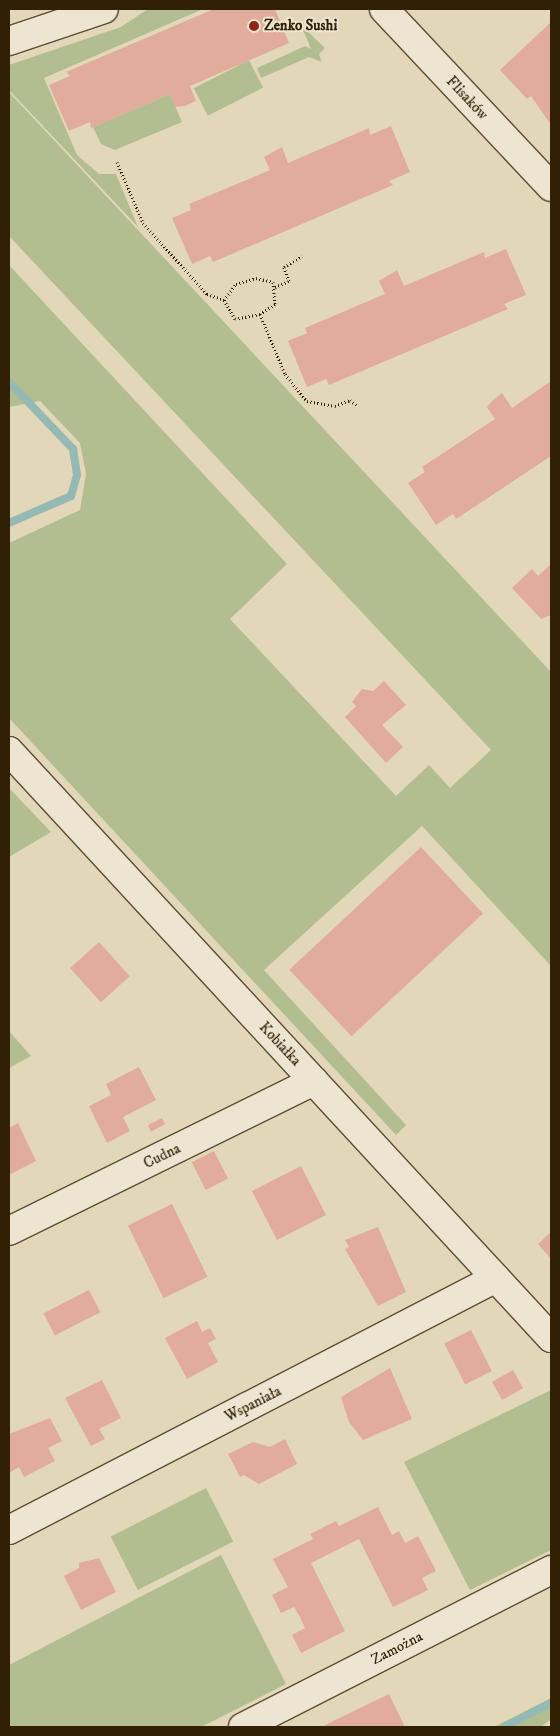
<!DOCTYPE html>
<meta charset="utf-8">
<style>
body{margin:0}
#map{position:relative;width:560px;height:1736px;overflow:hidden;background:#e3d7ba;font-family:"IM FELL DW Pica",serif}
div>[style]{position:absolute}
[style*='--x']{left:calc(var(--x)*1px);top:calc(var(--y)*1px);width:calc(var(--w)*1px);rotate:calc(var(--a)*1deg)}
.green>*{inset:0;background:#b3be90;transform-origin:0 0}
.stream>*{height:8px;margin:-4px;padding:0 4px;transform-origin:4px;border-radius:4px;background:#95b9b3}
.building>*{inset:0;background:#e1ac9c;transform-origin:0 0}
.path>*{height:3px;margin-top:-1.5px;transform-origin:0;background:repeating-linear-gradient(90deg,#322004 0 1px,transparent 0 3.5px)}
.roads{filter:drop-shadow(1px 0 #5e4e32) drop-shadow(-1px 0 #5e4e32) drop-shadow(0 1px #5e4e32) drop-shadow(0 -1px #5e4e32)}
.minor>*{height:28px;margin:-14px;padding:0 14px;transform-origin:14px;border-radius:14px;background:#ede5d2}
.dots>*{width:14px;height:14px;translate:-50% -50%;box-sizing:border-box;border:2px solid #ede5d2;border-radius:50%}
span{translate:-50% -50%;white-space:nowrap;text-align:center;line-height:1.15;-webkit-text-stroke:4px #ede5d2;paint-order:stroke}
.poi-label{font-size:15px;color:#322004;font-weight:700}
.left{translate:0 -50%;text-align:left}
.street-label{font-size:15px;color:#322004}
.frame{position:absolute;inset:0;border:10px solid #322004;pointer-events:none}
</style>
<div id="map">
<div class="green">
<div style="clip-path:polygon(148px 9px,203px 9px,44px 78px,77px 155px,99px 174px,116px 174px,138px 227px,9px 90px,9px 65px,121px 27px)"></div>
<div style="clip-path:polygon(301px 25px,325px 48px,319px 54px,322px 62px,309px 57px,261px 78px,257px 68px,305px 46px,311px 49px)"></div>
<div style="left:249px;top:60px;width:31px;height:62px;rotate:63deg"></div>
<div style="clip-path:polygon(9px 92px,551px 672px,551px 966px,422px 826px,264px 970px,406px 1125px,396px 1135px,9px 718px,9px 543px,80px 510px,86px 474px,80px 443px,40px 401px,9px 407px,9px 265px,287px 564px,230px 619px,396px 796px,429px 765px,450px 788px,491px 750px,9px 236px)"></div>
<div style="clip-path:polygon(170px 94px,182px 122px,115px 150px,101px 144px,93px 127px)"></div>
<div style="clip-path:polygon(9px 788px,51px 832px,9px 857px)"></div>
<div style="clip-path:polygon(9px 1031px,31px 1056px,9px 1068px)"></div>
<div style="clip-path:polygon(551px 1390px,551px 1550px,470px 1590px,404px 1462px)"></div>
<div style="left:206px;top:1488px;width:60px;height:107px;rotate:63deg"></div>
<div style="clip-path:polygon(221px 1555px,286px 1684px,201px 1727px,9px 1727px,9px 1665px)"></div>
<div style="clip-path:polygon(551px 1698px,551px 1719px,541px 1727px,494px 1727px)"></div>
</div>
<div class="stream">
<div style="--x:9;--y:382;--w:93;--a:46.3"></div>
<div style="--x:73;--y:449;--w:26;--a:81"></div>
<div style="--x:77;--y:475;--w:22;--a:106"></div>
<div style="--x:71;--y:496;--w:68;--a:156.5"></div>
<div style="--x:504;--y:1727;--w:53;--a:-27.1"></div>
</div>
<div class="building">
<div style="clip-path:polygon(214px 9px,275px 9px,289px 43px,190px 86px,196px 101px,185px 106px,175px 107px,170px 94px,91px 128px,90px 122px,69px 131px,49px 85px,70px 76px,66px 72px)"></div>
<div style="clip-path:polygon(551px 22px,551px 125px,531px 96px,527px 99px,500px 70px)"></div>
<div style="clip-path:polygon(391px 126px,410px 172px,389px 181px,393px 185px,213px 262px,210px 256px,192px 264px,172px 218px,191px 210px,189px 204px,270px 170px,264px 157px,282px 147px,288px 163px,369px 128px,370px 135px)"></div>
<div style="clip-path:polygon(506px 249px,526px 295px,504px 304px,508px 309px,329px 385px,326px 379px,307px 387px,288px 341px,307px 333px,305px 328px,385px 294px,379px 281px,397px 270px,404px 286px,484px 252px,485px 258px)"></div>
<div style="clip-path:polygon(551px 381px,551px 456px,456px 519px,453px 514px,436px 525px,408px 483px,425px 472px,422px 467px,495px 419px,487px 407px,493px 400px,502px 393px,512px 408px)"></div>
<div style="clip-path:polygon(551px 564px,551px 615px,541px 619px,512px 588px,532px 569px,538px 576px)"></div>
<div style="clip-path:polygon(384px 681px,406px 705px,382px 725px,403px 747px,386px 763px,345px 717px,356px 706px,352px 702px,362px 689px,373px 691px)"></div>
<div style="left:421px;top:847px;width:91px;height:180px;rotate:47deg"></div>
<div style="left:99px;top:942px;width:46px;height:39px;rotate:48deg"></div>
<div style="clip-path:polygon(139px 1067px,156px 1100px,123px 1117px,130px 1131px,107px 1143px,89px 1106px,111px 1095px,106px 1084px)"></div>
<div style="left:162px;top:1118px;width:7px;height:16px;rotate:63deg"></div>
<div style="clip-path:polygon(18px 1123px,36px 1161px,9px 1175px,9px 1128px)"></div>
<div style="left:214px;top:1151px;width:31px;height:25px;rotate:63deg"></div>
<div style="left:301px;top:1166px;width:55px;height:55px;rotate:63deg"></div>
<div style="left:172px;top:1204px;width:81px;height:49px;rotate:64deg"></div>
<div style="clip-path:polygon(378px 1227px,406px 1292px,378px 1306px,345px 1249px,349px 1247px,345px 1240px)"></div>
<div style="clip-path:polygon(551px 1232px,551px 1259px,538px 1244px)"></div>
<div style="left:89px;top:1290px;width:25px;height:51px;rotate:63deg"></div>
<div style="clip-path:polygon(197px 1321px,202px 1332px,210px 1328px,216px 1339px,208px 1343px,218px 1362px,187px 1379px,165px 1338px)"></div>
<div style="left:471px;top:1330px;width:46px;height:30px;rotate:63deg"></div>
<div style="clip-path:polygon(390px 1368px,412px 1419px,363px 1440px,349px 1422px,341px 1397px)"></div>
<div style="left:513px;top:1370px;width:21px;height:24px;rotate:61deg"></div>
<div style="clip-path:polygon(102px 1380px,121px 1418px,99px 1429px,105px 1439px,91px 1446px,65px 1398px)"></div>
<div style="clip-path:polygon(50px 1418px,62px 1441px,48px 1448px,55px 1461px,24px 1477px,19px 1467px,9px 1473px,9px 1434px)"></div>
<div style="clip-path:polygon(285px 1439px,297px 1464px,259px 1484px,244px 1475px,240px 1477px,228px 1454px,253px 1442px,270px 1447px)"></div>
<div style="clip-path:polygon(378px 1507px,392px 1535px,399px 1531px,405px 1543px,418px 1536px,436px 1571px,422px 1578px,428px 1590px,393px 1607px,359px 1539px,311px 1563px,345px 1631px,301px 1653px,292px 1635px,305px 1628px,300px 1617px,294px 1607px,281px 1613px,272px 1595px,288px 1587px,273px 1559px,313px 1539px,310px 1534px,336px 1521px,339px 1526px)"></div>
<div style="clip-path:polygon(99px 1558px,116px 1592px,81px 1610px,64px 1576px,79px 1568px,79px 1563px)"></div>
<div style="clip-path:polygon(389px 1694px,405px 1727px,323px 1727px,329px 1723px)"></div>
</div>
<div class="path">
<div style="--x:117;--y:162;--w:66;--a:66.9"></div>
<div style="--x:143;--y:223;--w:96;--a:48"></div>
<div style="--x:207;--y:294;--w:18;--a:19"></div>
<div style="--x:256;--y:278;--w:17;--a:13"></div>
<div style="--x:273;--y:282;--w:22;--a:85"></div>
<div style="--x:275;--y:304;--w:18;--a:146"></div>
<div style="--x:260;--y:314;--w:25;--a:169"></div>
<div style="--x:235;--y:319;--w:22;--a:-120"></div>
<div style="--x:224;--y:300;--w:20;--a:-53"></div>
<div style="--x:236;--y:284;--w:21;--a:-17"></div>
<div style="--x:275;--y:287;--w:15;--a:-23"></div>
<div style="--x:289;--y:281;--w:15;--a:-110"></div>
<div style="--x:284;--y:267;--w:21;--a:-31"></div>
<div style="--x:260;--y:314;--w:65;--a:67.4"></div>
<div style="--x:285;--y:374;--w:35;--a:51"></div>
<div style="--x:307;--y:401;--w:28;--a:10"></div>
<div style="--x:335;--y:406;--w:16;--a:-22"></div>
<div style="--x:350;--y:400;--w:10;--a:37"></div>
</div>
<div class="roads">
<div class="minor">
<div style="--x:384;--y:9;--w:244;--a:46.8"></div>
<div style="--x:9;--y:41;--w:100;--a:-18.6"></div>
<div style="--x:9;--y:751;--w:799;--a:47.28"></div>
<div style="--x:9;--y:1231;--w:340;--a:-26.2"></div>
<div style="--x:9;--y:1530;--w:548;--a:-27.36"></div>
<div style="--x:243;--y:1727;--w:346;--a:-27"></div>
</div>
</div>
<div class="dots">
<div style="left:254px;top:26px;background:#8f2418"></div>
</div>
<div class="poi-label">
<span class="left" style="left:264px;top:26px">Zenko Sushi</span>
</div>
<div class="street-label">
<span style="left:467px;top:98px;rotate:47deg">Flisaków</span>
<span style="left:280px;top:1044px;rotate:47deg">Kobiałka</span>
<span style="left:162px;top:1156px;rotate:-26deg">Cudna</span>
<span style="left:253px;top:1404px;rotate:-27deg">Wspaniała</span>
<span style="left:397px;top:1648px;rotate:-27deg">Zamożna</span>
</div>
<div class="frame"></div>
</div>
